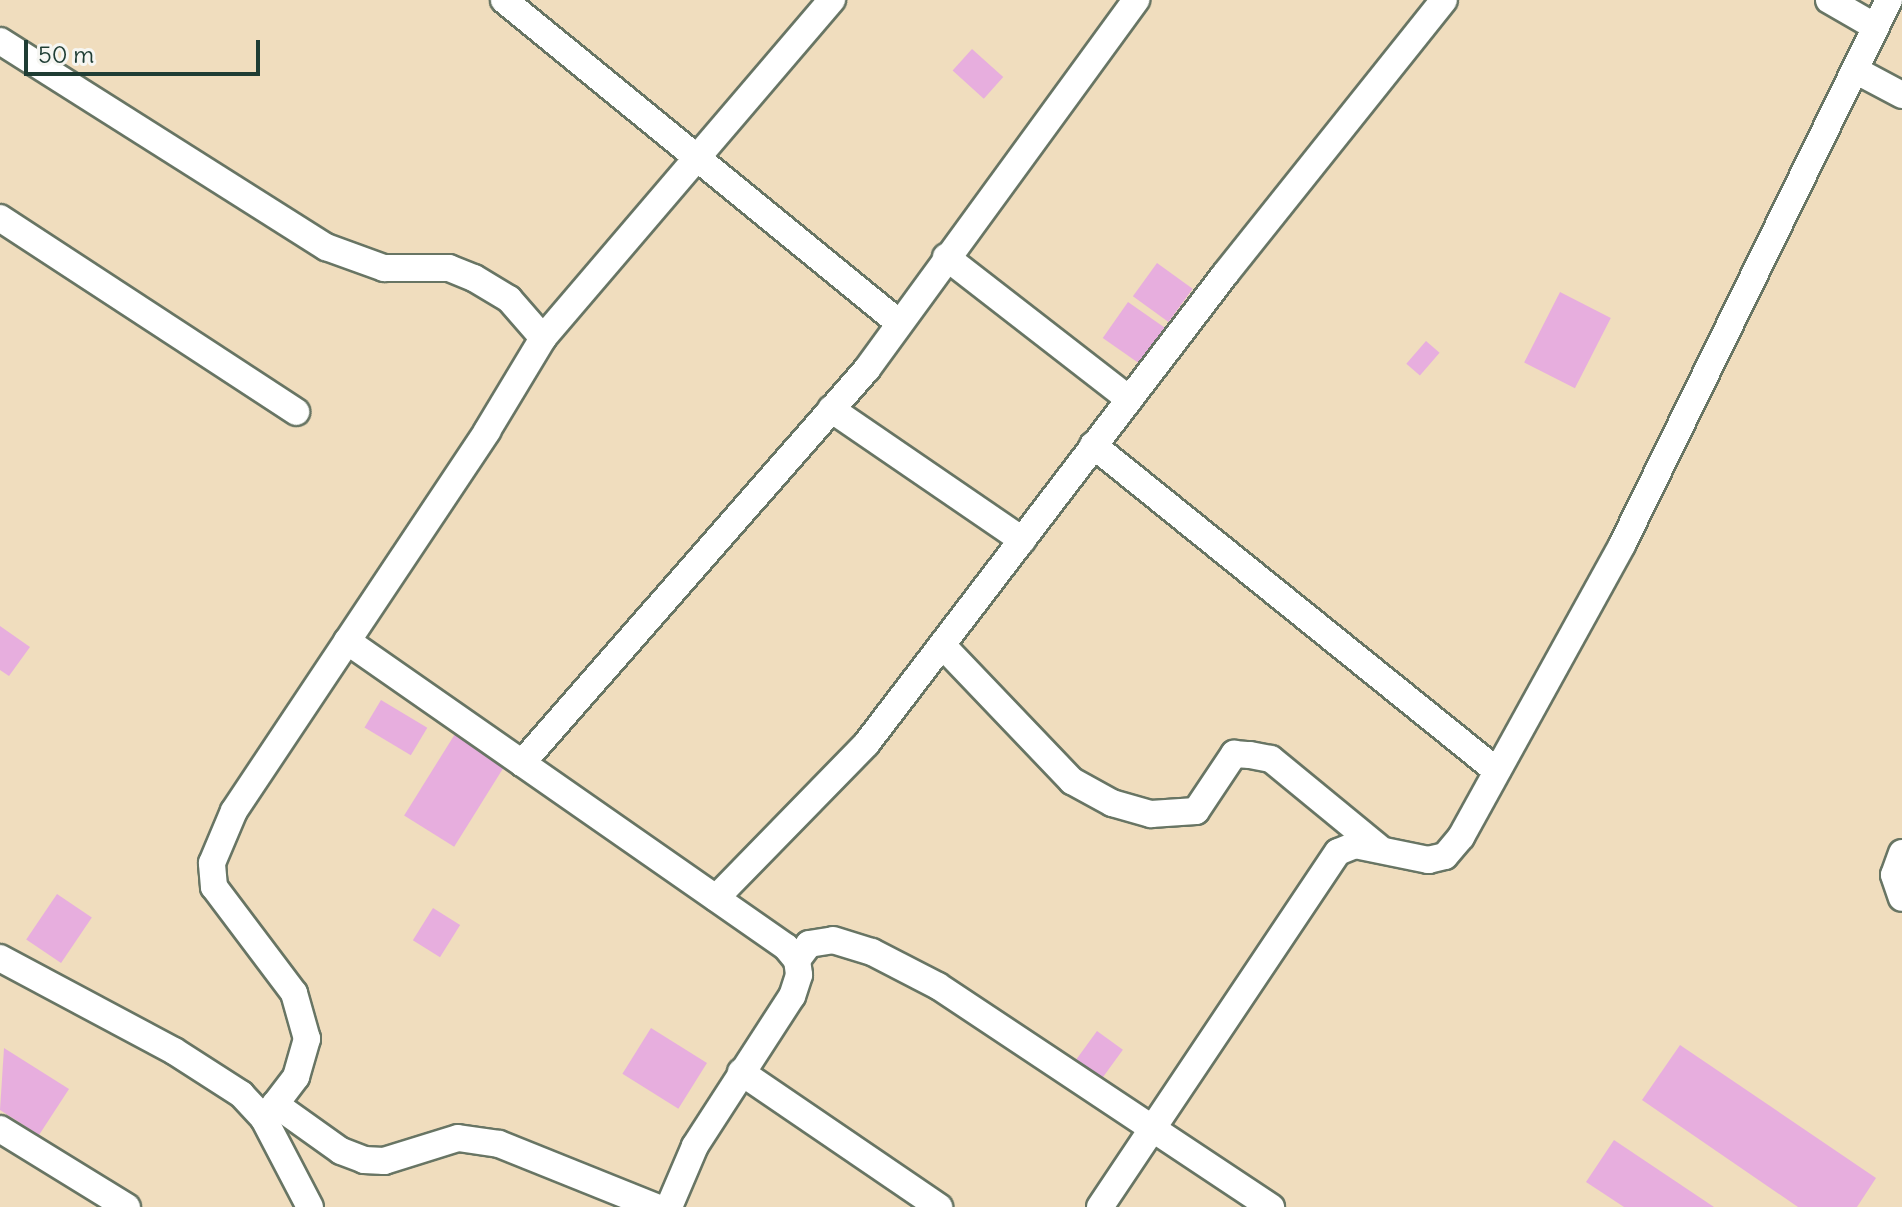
<!DOCTYPE html>
<style>
body{margin:0}
#map{position:relative;width:1902px;height:1207px;overflow:hidden;background:#f0ddbe;font-family:Delius,sans-serif}
div>[style]{position:absolute}
[style*='--x']{left:calc(var(--x)*1px);top:calc(var(--y)*1px);width:calc(var(--w)*1px);rotate:calc(var(--a)*1deg)}
.building>*{inset:0;background:#e7aede;transform-origin:0 0}
.roads{filter:drop-shadow(2px 0 #687564) drop-shadow(-2px 0 #687564) drop-shadow(0 2px #687564) drop-shadow(0 -2px #687564)}
.street>*{height:26px;margin:-13px;padding:0 13px;transform-origin:13px;border-radius:13px;background:#fff}
span{translate:-50% -50%;white-space:nowrap;text-align:center;line-height:1.15;-webkit-text-stroke:6px #f6f6f2;paint-order:stroke}
.scale{position:absolute;left:24px;top:40px;width:236px;height:36px;box-sizing:border-box;border:4px solid #1f3d34;border-top:0;padding-left:10px;font-size:24px;line-height:28px;white-space:nowrap;color:#1f3d34;-webkit-text-stroke:6px #f6f6f2;paint-order:stroke}
</style>
<div id="map">
<div class="building">
<div style="left:972px;top:49px;width:42px;height:29px;rotate:42deg"></div>
<div style="left:1157px;top:263px;width:44px;height:41px;rotate:36deg"></div>
<div style="left:1560px;top:292px;width:57px;height:79px;rotate:27deg"></div>
<div style="left:1128px;top:302px;width:45px;height:44px;rotate:35deg"></div>
<div style="left:1426px;top:341px;width:18px;height:30px;rotate:41deg"></div>
<div style="clip-path:polygon(0 626px,30px 647px,9px 676px,0 670px)"></div>
<div style="left:381px;top:700px;width:54px;height:32px;rotate:31deg"></div>
<div style="left:455px;top:734px;width:59px;height:96px;rotate:32deg"></div>
<div style="left:57px;top:894px;width:42px;height:55px;rotate:34deg"></div>
<div style="left:433px;top:908px;width:32px;height:38px;rotate:32deg"></div>
<div style="left:651px;top:1028px;width:66px;height:54px;rotate:32deg"></div>
<div style="left:1097px;top:1031px;width:32px;height:35px;rotate:36deg"></div>
<div style="clip-path:polygon(1680px 1045px,1876px 1178px,1857px 1207px,1798px 1207px,1642px 1100px)"></div>
<div style="clip-path:polygon(4px 1048px,69px 1089px,39px 1135px,0 1110px)"></div>
<div style="clip-path:polygon(1614px 1140px,1714px 1207px,1624px 1207px,1586px 1182px)"></div>
</div>
<div class="roads">
<div class="street">
<div style="--x:504;--y:0;--w:510;--a:39.27"></div>
<div style="--x:1829;--y:0;--w:54;--a:29.9"></div>
<div style="--x:0;--y:41;--w:386;--a:32.3"></div>
<div style="--x:326;--y:247;--w:62;--a:19.9"></div>
<div style="--x:384;--y:268;--w:65;--a:0"></div>
<div style="--x:449;--y:268;--w:27;--a:22"></div>
<div style="--x:474;--y:278;--w:41;--a:31"></div>
<div style="--x:509;--y:299;--w:52;--a:48.9"></div>
<div style="--x:1855;--y:70;--w:53;--a:28"></div>
<div style="--x:0;--y:218;--w:354;--a:33.2"></div>
<div style="--x:946;--y:257;--w:232;--a:37.8"></div>
<div style="--x:831;--y:409;--w:232;--a:34.4"></div>
<div style="--x:1093;--y:445;--w:519;--a:38.9"></div>
<div style="--x:347;--y:641;--w:535;--a:34.88"></div>
<div style="--x:786;--y:947;--w:17;--a:50"></div>
<div style="--x:797;--y:960;--w:15;--a:82"></div>
<div style="--x:799;--y:975;--w:22;--a:108"></div>
<div style="--x:792;--y:996;--w:179;--a:122.9"></div>
<div style="--x:695;--y:1146;--w:66;--a:113.1"></div>
<div style="--x:943;--y:646;--w:187;--a:46.3"></div>
<div style="--x:1072;--y:781;--w:46;--a:28.8"></div>
<div style="--x:1112;--y:803;--w:41;--a:15.8"></div>
<div style="--x:1151;--y:814;--w:45;--a:-3.8"></div>
<div style="--x:1196;--y:811;--w:69;--a:-56.3"></div>
<div style="--x:1234;--y:754;--w:16;--a:4"></div>
<div style="--x:1250;--y:755;--w:21;--a:11"></div>
<div style="--x:1271;--y:759;--w:139;--a:39.4"></div>
<div style="--x:522;--y:763;--w:524;--a:-48.79"></div>
<div style="--x:867;--y:369;--w:457;--a:-53.9"></div>
<div style="--x:1902;--y:853;--w:23;--a:110"></div>
<div style="--x:1894;--y:875;--w:24;--a:71"></div>
<div style="--x:716;--y:898;--w:216;--a:-45.7"></div>
<div style="--x:867;--y:743;--w:591;--a:-52.63"></div>
<div style="--x:1226;--y:273;--w:349;--a:-51.4"></div>
<div style="--x:0;--y:958;--w:197;--a:28.1"></div>
<div style="--x:174;--y:1051;--w:80;--a:32.7"></div>
<div style="--x:241;--y:1094;--w:34;--a:47"></div>
<div style="--x:264;--y:1119;--w:99;--a:62.4"></div>
<div style="--x:797;--y:960;--w:20;--a:-53"></div>
<div style="--x:809;--y:944;--w:24;--a:-9"></div>
<div style="--x:833;--y:940;--w:41;--a:17.1"></div>
<div style="--x:872;--y:952;--w:74;--a:27.3"></div>
<div style="--x:938;--y:986;--w:400;--a:33.6"></div>
<div style="--x:741;--y:1072;--w:240;--a:34.3"></div>
<div style="--x:275;--y:1104;--w:81;--a:35.5"></div>
<div style="--x:341;--y:1151;--w:25;--a:21"></div>
<div style="--x:364;--y:1160;--w:20;--a:3"></div>
<div style="--x:384;--y:1161;--w:77;--a:-17.3"></div>
<div style="--x:458;--y:1138;--w:41;--a:8.3"></div>
<div style="--x:499;--y:1144;--w:169;--a:21.9"></div>
<div style="--x:264;--y:1119;--w:53;--a:-52.7"></div>
<div style="--x:296;--y:1077;--w:40;--a:-74"></div>
<div style="--x:307;--y:1039;--w:48;--a:-105.8"></div>
<div style="--x:294;--y:993;--w:133;--a:-127"></div>
<div style="--x:214;--y:887;--w:24;--a:-95"></div>
<div style="--x:212;--y:863;--w:56;--a:-67.1"></div>
<div style="--x:234;--y:811;--w:457;--a:-56.3"></div>
<div style="--x:487;--y:431;--w:109;--a:-58.9"></div>
<div style="--x:543;--y:338;--w:445;--a:-49.5"></div>
<div style="--x:0;--y:1129;--w:149;--a:31.6"></div>
<div style="--x:1100;--y:1207;--w:427;--a:-56.2"></div>
<div style="--x:1338;--y:852;--w:18;--a:-22"></div>
<div style="--x:1355;--y:845;--w:75;--a:11.6"></div>
<div style="--x:1428;--y:860;--w:17;--a:-13"></div>
<div style="--x:1445;--y:856;--w:25;--a:-50"></div>
<div style="--x:1461;--y:837;--w:333;--a:-61.1"></div>
<div style="--x:1622;--y:545;--w:607;--a:-63.9"></div>
</div>
</div>
<div class="scale">50 m</div>
</div>
